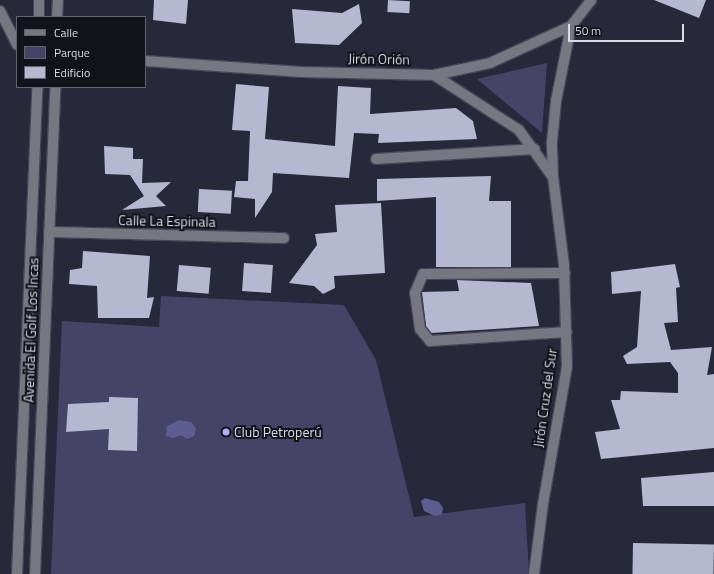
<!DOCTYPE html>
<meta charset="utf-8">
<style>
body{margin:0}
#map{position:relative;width:714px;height:574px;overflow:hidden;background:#28283b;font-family:"Titillium Web",sans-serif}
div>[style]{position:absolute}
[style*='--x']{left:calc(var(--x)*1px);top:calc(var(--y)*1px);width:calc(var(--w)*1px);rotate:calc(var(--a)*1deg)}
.green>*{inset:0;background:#454467}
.water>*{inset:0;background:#5e5c91}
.building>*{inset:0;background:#b6b7d0;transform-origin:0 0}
.roads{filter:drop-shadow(1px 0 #454557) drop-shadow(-1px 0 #454557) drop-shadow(0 1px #454557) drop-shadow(0 -1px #454557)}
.minor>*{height:10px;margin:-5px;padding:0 5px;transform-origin:5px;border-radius:5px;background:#767781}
.dots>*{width:11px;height:11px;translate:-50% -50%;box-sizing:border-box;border:2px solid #12121a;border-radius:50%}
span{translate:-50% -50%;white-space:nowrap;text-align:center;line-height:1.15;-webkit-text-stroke:4px #12121a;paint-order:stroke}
.street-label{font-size:14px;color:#dcdce9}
.poi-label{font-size:14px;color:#dcdce9}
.left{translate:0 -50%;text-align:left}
.legend{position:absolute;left:16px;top:16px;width:130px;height:72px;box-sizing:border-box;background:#12121a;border:1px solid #63636d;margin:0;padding:5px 7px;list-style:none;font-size:12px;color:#dcdce9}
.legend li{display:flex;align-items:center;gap:8px;height:20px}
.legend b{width:20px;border:1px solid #63636d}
.scale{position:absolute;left:568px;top:24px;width:116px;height:18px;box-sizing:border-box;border:2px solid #dcdce9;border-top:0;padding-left:5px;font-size:12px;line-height:14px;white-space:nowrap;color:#dcdce9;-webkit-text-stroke:3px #12121a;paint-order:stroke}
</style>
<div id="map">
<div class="green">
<div style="clip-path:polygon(547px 63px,542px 133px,477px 79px)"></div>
<div style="clip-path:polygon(161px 296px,344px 305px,376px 360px,414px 517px,525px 503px,529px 574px,51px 574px,62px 321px,159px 327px)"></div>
</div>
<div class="water">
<div style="clip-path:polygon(179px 420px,191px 422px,196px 429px,194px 436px,187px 439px,181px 435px,173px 438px,166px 436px,167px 426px)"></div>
<div style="clip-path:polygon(425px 498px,439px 502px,443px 508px,442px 514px,435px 516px,424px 511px,421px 501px)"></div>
</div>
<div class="building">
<div style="clip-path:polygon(154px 0,188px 0,186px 24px,153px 20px)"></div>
<div style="left:388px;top:0;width:22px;height:12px;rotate:3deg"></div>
<div style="clip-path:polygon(654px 0,706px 0,699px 18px)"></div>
<div style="clip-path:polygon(359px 4px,362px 23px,339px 45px,295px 43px,292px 9px,342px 13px)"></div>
<div style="clip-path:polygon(236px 84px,269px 87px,265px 139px,335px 146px,338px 86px,371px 88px,370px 114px,456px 108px,473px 121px,477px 139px,378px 143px,379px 134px,354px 133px,349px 178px,273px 173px,272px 192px,255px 218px,255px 199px,234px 197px,236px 181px,248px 181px,250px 131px,232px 130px)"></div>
<div style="clip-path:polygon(104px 146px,133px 148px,133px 159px,143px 159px,142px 183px,171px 182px,156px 196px,166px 206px,122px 210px,144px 196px,130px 175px,105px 174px)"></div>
<div style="clip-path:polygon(491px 176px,489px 201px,511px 201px,511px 267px,436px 267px,436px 197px,377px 201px,377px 179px)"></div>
<div style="left:199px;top:189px;width:33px;height:23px;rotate:3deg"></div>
<div style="clip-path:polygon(381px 203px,385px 273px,334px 276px,335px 288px,323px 294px,314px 286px,289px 283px,317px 245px,315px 234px,337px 232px,335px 205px)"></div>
<div style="clip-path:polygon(83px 251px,150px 256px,147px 298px,154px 297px,149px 318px,98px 318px,97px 286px,69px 284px,70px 270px,82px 268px)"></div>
<div style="left:244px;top:263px;width:29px;height:28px;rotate:4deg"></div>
<div style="clip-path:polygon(675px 264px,680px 287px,676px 288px,678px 322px,664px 323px,671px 350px,712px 347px,707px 375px,714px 374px,714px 448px,601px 459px,595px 432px,620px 429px,611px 400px,620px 400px,621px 391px,678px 393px,678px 373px,670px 362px,627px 364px,623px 356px,637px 347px,641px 291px,612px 294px,611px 272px)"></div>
<div style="left:179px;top:265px;width:32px;height:26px;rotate:5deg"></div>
<div style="clip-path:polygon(457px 280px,531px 283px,539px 326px,431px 333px,426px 326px,422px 292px,459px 291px)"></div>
<div style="clip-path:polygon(109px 397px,138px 398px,137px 451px,108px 450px,109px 429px,66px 432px,68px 404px,109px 402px)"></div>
<div style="clip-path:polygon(714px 472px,714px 506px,643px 506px,641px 478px)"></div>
<div style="left:633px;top:543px;width:81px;height:31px;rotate:1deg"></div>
</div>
<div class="roads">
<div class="minor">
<div style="--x:0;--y:11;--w:38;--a:63"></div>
<div style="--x:39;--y:17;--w:17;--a:-90"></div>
<div style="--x:57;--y:17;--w:17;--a:-87"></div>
<div style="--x:145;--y:61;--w:157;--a:4"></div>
<div style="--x:302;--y:72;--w:132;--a:1.3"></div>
<div style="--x:434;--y:75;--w:57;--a:-12.1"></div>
<div style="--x:490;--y:63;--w:89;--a:-24.6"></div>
<div style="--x:571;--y:26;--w:33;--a:-52"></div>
<div style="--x:434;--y:75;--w:101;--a:32.9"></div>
<div style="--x:519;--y:130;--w:57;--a:54.3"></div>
<div style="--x:376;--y:159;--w:159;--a:-3.6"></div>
<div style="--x:49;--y:232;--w:235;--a:1.5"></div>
<div style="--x:565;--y:273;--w:142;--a:179.6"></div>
<div style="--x:423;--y:274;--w:21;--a:113"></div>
<div style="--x:415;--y:293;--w:36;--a:82"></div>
<div style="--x:420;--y:329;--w:16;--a:50"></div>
<div style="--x:430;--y:341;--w:137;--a:-3.8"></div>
<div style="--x:17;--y:574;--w:487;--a:-87.6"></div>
<div style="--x:35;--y:574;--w:487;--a:-87.6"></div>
<div style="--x:534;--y:574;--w:71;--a:-82.7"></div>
<div style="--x:543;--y:504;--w:139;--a:-80.1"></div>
<div style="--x:567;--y:367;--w:102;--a:-91.7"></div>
<div style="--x:564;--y:265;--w:89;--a:-97.1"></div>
<div style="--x:553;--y:177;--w:35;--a:-92"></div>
<div style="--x:552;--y:142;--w:41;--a:-84.4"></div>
<div style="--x:556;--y:101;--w:76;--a:-78.7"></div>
</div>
</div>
<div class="dots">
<div style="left:226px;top:432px;background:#b0aefa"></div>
</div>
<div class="street-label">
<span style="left:379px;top:59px;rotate:1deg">Jirón Orión</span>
<span style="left:167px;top:221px;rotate:1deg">Calle La Espinala</span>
<span style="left:31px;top:330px;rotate:-88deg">Avenida El Golf Los Incas</span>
<span style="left:545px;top:398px;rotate:-82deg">Jirón Cruz del Sur</span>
</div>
<div class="poi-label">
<span class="left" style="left:234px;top:432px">Club Petroperú</span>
</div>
<ul class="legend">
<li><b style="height:5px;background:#767781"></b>Calle</li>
<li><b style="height:11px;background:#454467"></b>Parque</li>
<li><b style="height:11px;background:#b6b7d0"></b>Edificio</li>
</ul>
<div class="scale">50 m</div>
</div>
